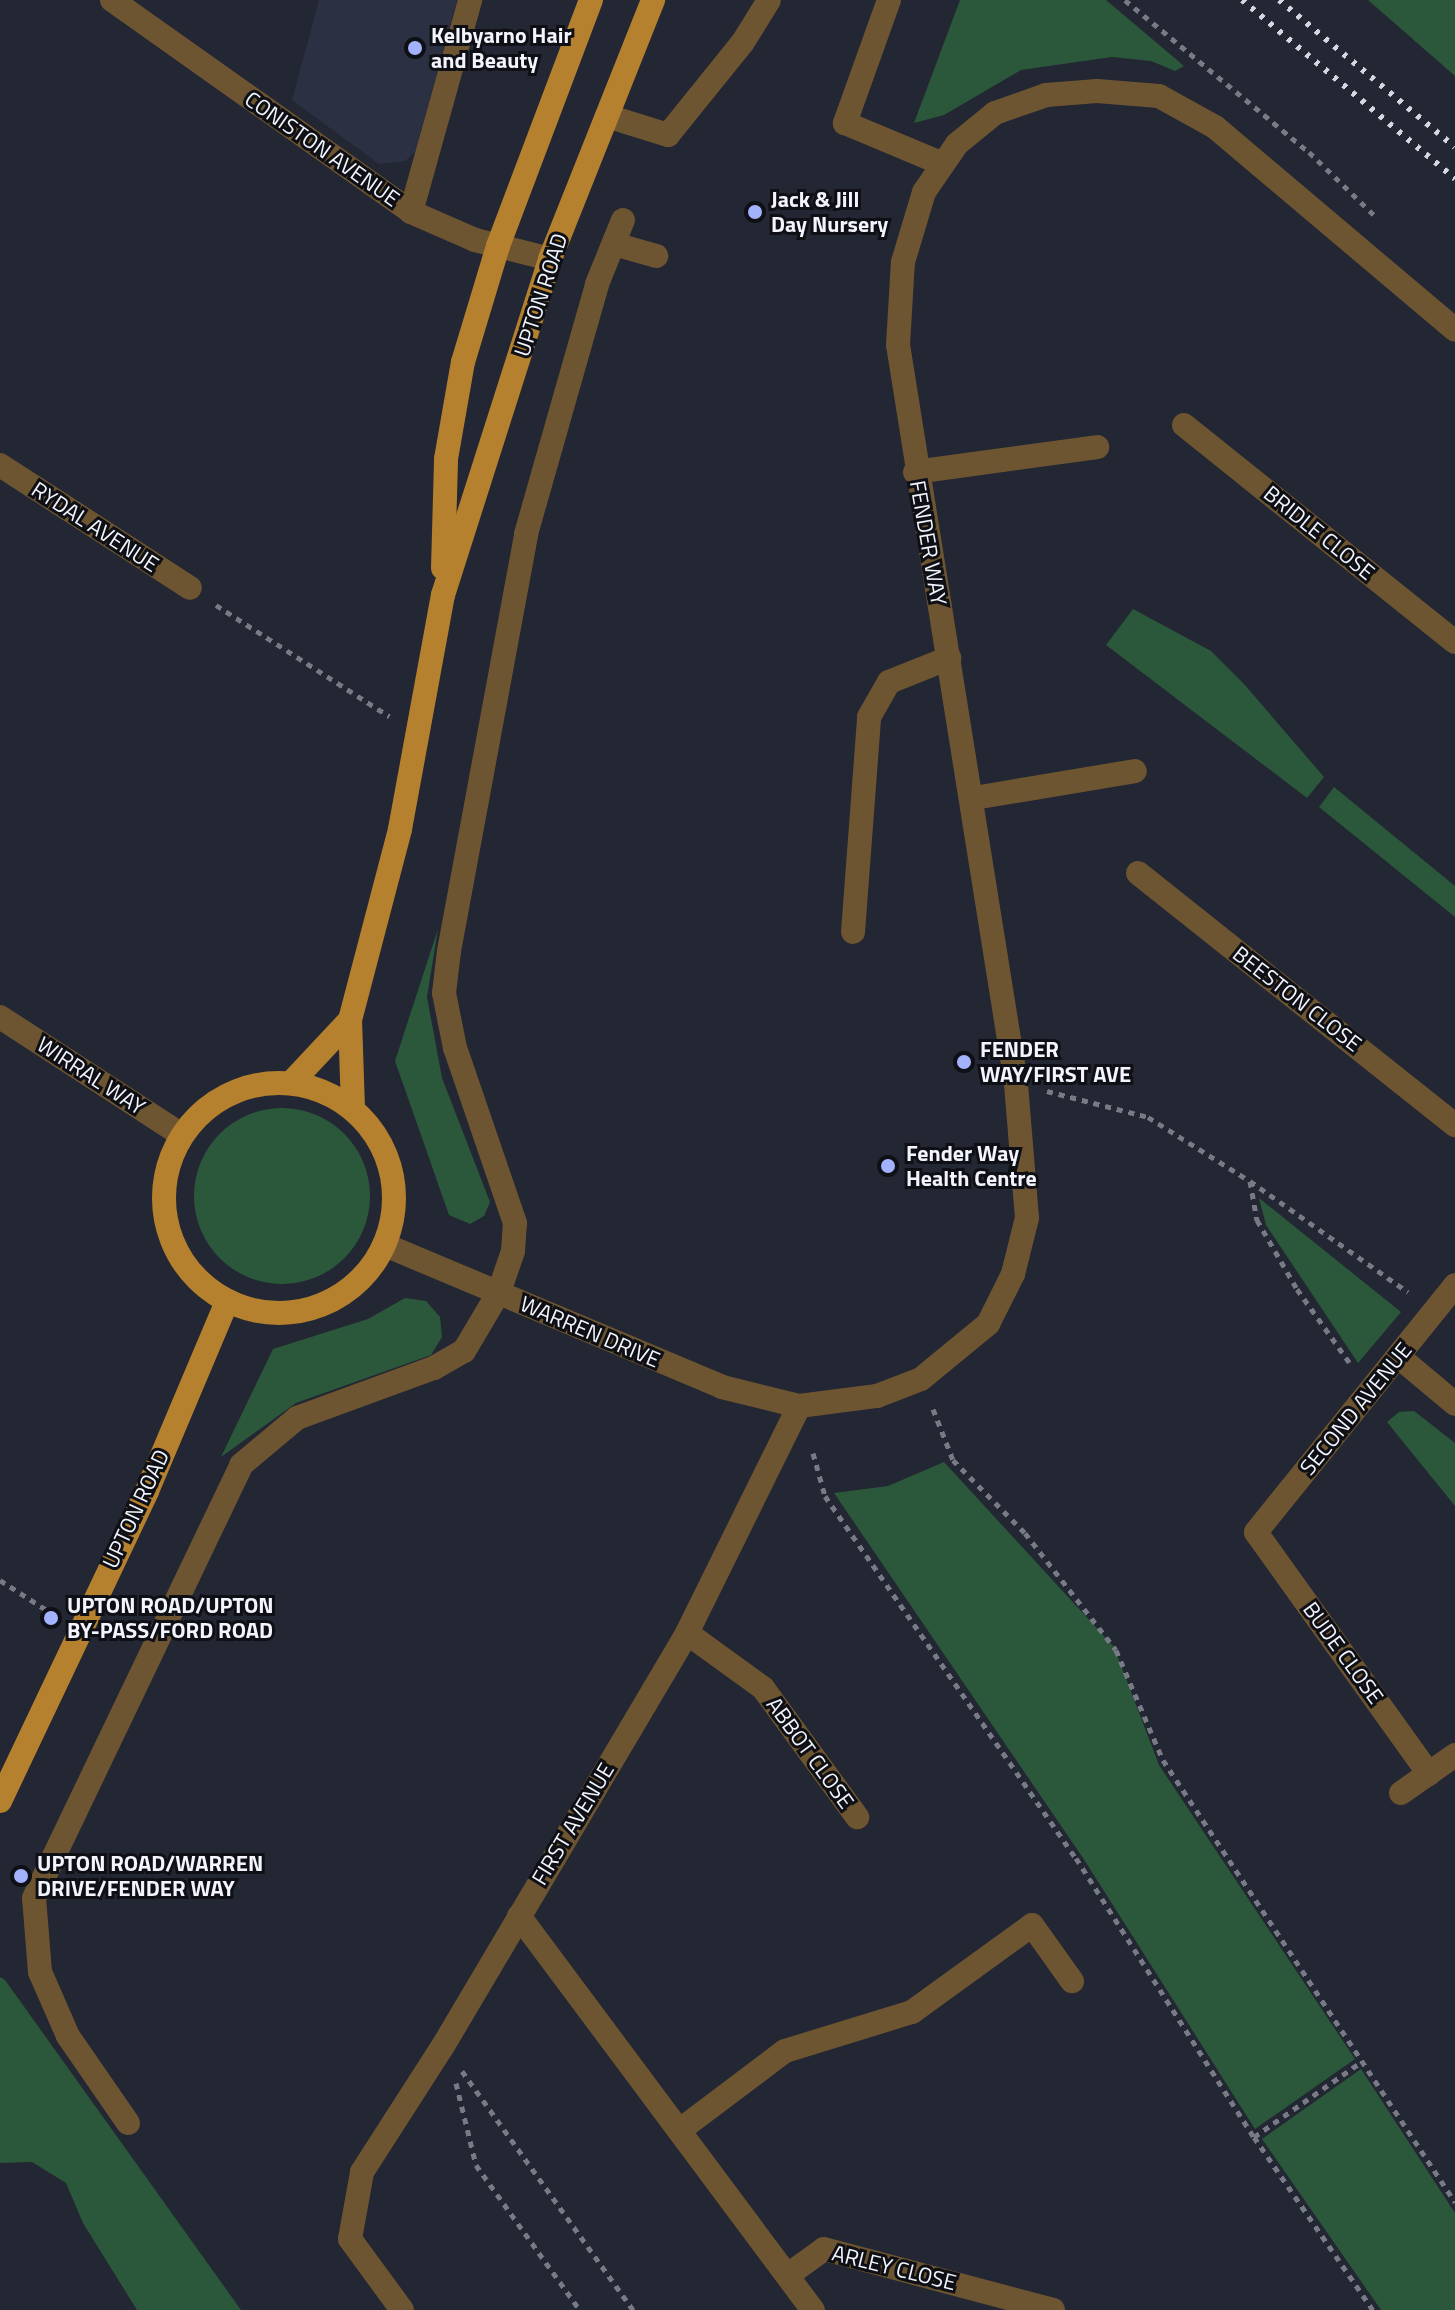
<!DOCTYPE html>
<style>
body{margin:0}
#map{position:relative;width:1455px;height:2310px;overflow:hidden;background:#232633;font-family:"Titillium Web",sans-serif}
div>[style]{position:absolute}
[style*='--x']{left:calc(var(--x)*1px);top:calc(var(--y)*1px);width:calc(var(--w)*1px);rotate:calc(var(--a)*1deg)}
.built>*{inset:0;background:#2c3043}
.green>*{inset:0;background:#2b583a}
.round{border-radius:50%}
.path>*{height:5px;margin-top:-2.5px;transform-origin:0;background:repeating-linear-gradient(90deg,#787b86 0 6px,transparent 0 12px)}
.minor>*{height:24px;margin:-12px;padding:0 12px;transform-origin:12px;border-radius:12px;background:#6e5531}
.major>*{height:24px;margin:-12px;padding:0 12px;transform-origin:12px;border-radius:12px;background:#b5812e}
.major>.ring{margin:-12px;padding:0;box-sizing:content-box;background:none;border:24px solid #b5812e;border-radius:50%}
.rail>*{height:6px;margin-top:-3px;transform-origin:0;background:repeating-linear-gradient(90deg,#d4d7e1 0 4px,transparent 0 12px)}
.dots>*{width:22px;height:22px;translate:-50% -50%;box-sizing:border-box;border:4px solid #0e1015;border-radius:50%}
span{translate:-50% -50%;white-space:nowrap;text-align:center;line-height:1.15;-webkit-text-stroke:6px #0e1015;paint-order:stroke}
.poi-label{font-size:22px;color:#f2f5fe;font-weight:700}
.left{translate:0 -50%;text-align:left}
.street-label{font-size:22px;color:#f2f5fe}
</style>
<div id="map">
<div class="built">
<div style="clip-path:polygon(319px 0,457px 0,415px 152px,405px 161px,379px 164px,292px 100px)"></div>
</div>
<div class="green">
<div style="clip-path:polygon(960px 0,1106px 0,1184px 66px,1175px 71px,1151px 61px,1112px 57px,1021px 70px,944px 115px,914px 123px)"></div>
<div style="clip-path:polygon(1368px 0,1455px 0,1455px 76px)"></div>
<div style="clip-path:polygon(1133px 609px,1211px 651px,1244px 684px,1324px 777px,1307px 798px,1106px 645px)"></div>
<div style="clip-path:polygon(1334px 787px,1455px 886px,1455px 917px,1319px 807px)"></div>
<div style="clip-path:polygon(438px 929px,427px 997px,442px 1078px,490px 1202px,484px 1216px,470px 1224px,449px 1215px,395px 1061px)"></div>
<div class="round" style="left:194px;top:1108px;width:176px;height:176px"></div>
<div style="clip-path:polygon(1259px 1198px,1401px 1312px,1358px 1363px,1266px 1225px)"></div>
<div style="clip-path:polygon(405px 1298px,426px 1301px,440px 1317px,442px 1337px,431px 1355px,296px 1403px,221px 1457px,273px 1349px,368px 1319px)"></div>
<div style="clip-path:polygon(1414px 1411px,1455px 1443px,1455px 1506px,1387px 1422px,1399px 1412px)"></div>
<div style="clip-path:polygon(944px 1462px,1114px 1647px,1159px 1765px,1355px 2059px,1255px 2129px,1083px 1858px,834px 1493px,888px 1486px)"></div>
<div style="clip-path:polygon(0 1977px,5px 1980px,241px 2310px,137px 2310px,83px 2223px,66px 2183px,32px 2162px,0 2163px)"></div>
<div style="clip-path:polygon(1361px 2069px,1455px 2213px,1455px 2310px,1381px 2310px,1262px 2139px)"></div>
</div>
<div class="path">
<div style="--x:1125;--y:0;--w:239;--a:39.6"></div>
<div style="--x:1309;--y:152;--w:92;--a:44.1"></div>
<div style="--x:216;--y:605;--w:206;--a:32.7"></div>
<div style="--x:1047;--y:1091;--w:104;--a:14.4"></div>
<div style="--x:1148;--y:1117;--w:120;--a:32.1"></div>
<div style="--x:1250;--y:1181;--w:193;--a:35.1"></div>
<div style="--x:1250;--y:1181;--w:40;--a:80"></div>
<div style="--x:1257;--y:1220;--w:80;--a:59.9"></div>
<div style="--x:1297;--y:1289;--w:95;--a:54.5"></div>
<div style="--x:933;--y:1409;--w:55;--a:68.6"></div>
<div style="--x:953;--y:1460;--w:103;--a:45.4"></div>
<div style="--x:1025;--y:1533;--w:148;--a:52.1"></div>
<div style="--x:1116;--y:1650;--w:120;--a:66.9"></div>
<div style="--x:1163;--y:1760;--w:530;--a:56.55"></div>
<div style="--x:813;--y:1453;--w:45;--a:74.4"></div>
<div style="--x:825;--y:1496;--w:441;--a:55.3"></div>
<div style="--x:1076;--y:1858;--w:331;--a:57.5"></div>
<div style="--x:1254;--y:2137;--w:210;--a:55.5"></div>
<div style="--x:0;--y:1580;--w:63;--a:32.7"></div>
<div style="--x:462;--y:2071;--w:294;--a:54.4"></div>
<div style="--x:456;--y:2083;--w:84;--a:76.3"></div>
<div style="--x:476;--y:2165;--w:178;--a:54.4"></div>
<div style="--x:1254;--y:2137;--w:131;--a:-35"></div>
</div>
<div class="minor">
<div style="--x:112;--y:0;--w:367;--a:35.3"></div>
<div style="--x:411;--y:212;--w:70;--a:23.6"></div>
<div style="--x:475;--y:240;--w:77;--a:14.2"></div>
<div style="--x:889;--y:0;--w:131;--a:109.7"></div>
<div style="--x:845;--y:123;--w:106;--a:22.7"></div>
<div style="--x:607;--y:116;--w:64;--a:17.3"></div>
<div style="--x:668;--y:135;--w:119;--a:-51.1"></div>
<div style="--x:743;--y:42;--w:49;--a:-58.2"></div>
<div style="--x:411;--y:212;--w:220;--a:-74.4"></div>
<div style="--x:614;--y:244;--w:44;--a:15.9"></div>
<div style="--x:1184;--y:425;--w:347;--a:38.7"></div>
<div style="--x:0;--y:465;--w:226;--a:32.9"></div>
<div style="--x:915;--y:472;--w:184;--a:-7.8"></div>
<div style="--x:974;--y:798;--w:163;--a:-9.5"></div>
<div style="--x:1138;--y:873;--w:405;--a:38.5"></div>
<div style="--x:853;--y:932;--w:216;--a:-85.7"></div>
<div style="--x:869;--y:717;--w:40;--a:-60.3"></div>
<div style="--x:889;--y:682;--w:65;--a:-21.8"></div>
<div style="--x:0;--y:1017;--w:217;--a:33"></div>
<div style="--x:385;--y:1245;--w:366;--a:22.8"></div>
<div style="--x:722;--y:1387;--w:79;--a:13.9"></div>
<div style="--x:799;--y:1406;--w:79;--a:-7.3"></div>
<div style="--x:877;--y:1396;--w:47;--a:-21.1"></div>
<div style="--x:921;--y:1379;--w:87;--a:-39.4"></div>
<div style="--x:988;--y:1324;--w:56;--a:-63.4"></div>
<div style="--x:1013;--y:1274;--w:58;--a:-76"></div>
<div style="--x:1027;--y:1218;--w:135;--a:-94.7"></div>
<div style="--x:1016;--y:1083;--w:747;--a:-99.08"></div>
<div style="--x:898;--y:345;--w:83;--a:-86.6"></div>
<div style="--x:903;--y:262;--w:73;--a:-73.3"></div>
<div style="--x:924;--y:192;--w:58;--a:-55.5"></div>
<div style="--x:957;--y:144;--w:49;--a:-39.2"></div>
<div style="--x:995;--y:113;--w:54;--a:-19.4"></div>
<div style="--x:1046;--y:95;--w:51;--a:-4.5"></div>
<div style="--x:1097;--y:91;--w:62;--a:4.6"></div>
<div style="--x:1159;--y:96;--w:64;--a:29"></div>
<div style="--x:1215;--y:127;--w:314;--a:40.2"></div>
<div style="--x:1399;--y:1357;--w:73;--a:40"></div>
<div style="--x:687;--y:1633;--w:94;--a:35.9"></div>
<div style="--x:763;--y:1688;--w:160;--a:53.9"></div>
<div style="--x:1429;--y:1774;--w:297;--a:-125.6"></div>
<div style="--x:1256;--y:1532;--w:317;--a:-51.1"></div>
<div style="--x:1401;--y:1793;--w:66;--a:-35.1"></div>
<div style="--x:519;--y:1916;--w:492;--a:53.3"></div>
<div style="--x:128;--y:2123;--w:106;--a:-124.6"></div>
<div style="--x:68;--y:2036;--w:70;--a:-113.6"></div>
<div style="--x:40;--y:1972;--w:74;--a:-94.6"></div>
<div style="--x:34;--y:1898;--w:480;--a:-64.4"></div>
<div style="--x:241;--y:1465;--w:73;--a:-40"></div>
<div style="--x:297;--y:1418;--w:146;--a:-20.1"></div>
<div style="--x:434;--y:1368;--w:34;--a:-30"></div>
<div style="--x:464;--y:1351;--w:69;--a:-59.3"></div>
<div style="--x:499;--y:1292;--w:43;--a:-71.1"></div>
<div style="--x:513;--y:1251;--w:28;--a:-86"></div>
<div style="--x:515;--y:1223;--w:185;--a:-108.9"></div>
<div style="--x:455;--y:1048;--w:56;--a:-101.3"></div>
<div style="--x:444;--y:993;--w:42;--a:-83.2"></div>
<div style="--x:449;--y:951;--w:424;--a:-79.5"></div>
<div style="--x:526;--y:534;--w:260;--a:-74.1"></div>
<div style="--x:597;--y:284;--w:69;--a:-67.9"></div>
<div style="--x:680;--y:2130;--w:131;--a:-37"></div>
<div style="--x:785;--y:2051;--w:133;--a:-17.1"></div>
<div style="--x:912;--y:2012;--w:148;--a:-35.9"></div>
<div style="--x:1032;--y:1925;--w:69;--a:54.5"></div>
<div style="--x:788;--y:2275;--w:44;--a:-35.8"></div>
<div style="--x:824;--y:2249;--w:237;--a:14.9"></div>
<div style="--x:402;--y:2310;--w:88;--a:-126.2"></div>
<div style="--x:350;--y:2239;--w:68;--a:-79.8"></div>
<div style="--x:362;--y:2172;--w:150;--a:-57.3"></div>
<div style="--x:443;--y:2046;--w:480;--a:-59.4"></div>
<div style="--x:687;--y:1633;--w:253;--a:-63.7"></div>
</div>
<div class="major">
<div style="--x:443;--y:568;--w:109;--a:-88.4"></div>
<div style="--x:446;--y:459;--w:98;--a:-80.1"></div>
<div style="--x:463;--y:362;--w:121;--a:-73.2"></div>
<div style="--x:498;--y:246;--w:263;--a:-69.3"></div>
<div style="--x:291;--y:1083;--w:86;--a:-46.9"></div>
<div class="ring" style="left:164px;top:1083px;width:206px;height:206px"></div>
<div style="--x:353;--y:1109;--w:89;--a:-91.9"></div>
<div style="--x:350;--y:1020;--w:197;--a:-75.3"></div>
<div style="--x:400;--y:829;--w:238;--a:-79.6"></div>
<div style="--x:443;--y:595;--w:353;--a:-72.3"></div>
<div style="--x:550;--y:259;--w:279;--a:-68.3"></div>
<div style="--x:0;--y:1801;--w:343;--a:-64.6"></div>
<div style="--x:147;--y:1491;--w:205;--a:-67.1"></div>
</div>
<div class="rail">
<div style="--x:1242;--y:0;--w:278;--a:40"></div>
<div style="--x:1279;--y:0;--w:229;--a:39.9"></div>
</div>
<div class="dots">
<div style="left:415px;top:48px;background:#a3b2fd"></div>
<div style="left:755px;top:212px;background:#a3b2fd"></div>
<div style="left:964px;top:1062px;background:#a3b2fd"></div>
<div style="left:888px;top:1166px;background:#a3b2fd"></div>
<div style="left:51px;top:1618px;background:#a3b2fd"></div>
<div style="left:21px;top:1876px;background:#a3b2fd"></div>
</div>
<div class="poi-label">
<span class="left" style="left:431px;top:48px">Kelbyarno Hair<br>and Beauty</span>
<span class="left" style="left:771px;top:212px">Jack &amp; Jill<br>Day Nursery</span>
<span class="left" style="left:980px;top:1062px">FENDER<br>WAY/FIRST AVE</span>
<span class="left" style="left:906px;top:1166px">Fender Way<br>Health Centre</span>
<span class="left" style="left:67px;top:1618px">UPTON ROAD/UPTON<br>BY-PASS/FORD ROAD</span>
<span class="left" style="left:37px;top:1876px">UPTON ROAD/WARREN<br>DRIVE/FENDER WAY</span>
</div>
<div class="street-label">
<span style="left:322px;top:149px;rotate:35deg">CONISTON AVENUE</span>
<span style="left:541px;top:295px;rotate:-72deg">UPTON ROAD</span>
<span style="left:95px;top:527px;rotate:33deg">RYDAL AVENUE</span>
<span style="left:1319px;top:533px;rotate:39deg">BRIDLE CLOSE</span>
<span style="left:928px;top:543px;rotate:80deg">FENDER WAY</span>
<span style="left:1297px;top:999px;rotate:38deg">BEESTON CLOSE</span>
<span style="left:91px;top:1076px;rotate:33deg">WIRRAL WAY</span>
<span style="left:590px;top:1332px;rotate:23deg">WARREN DRIVE</span>
<span style="left:1356px;top:1409px;rotate:-51deg">SECOND AVENUE</span>
<span style="left:136px;top:1509px;rotate:-65deg">UPTON ROAD</span>
<span style="left:1343px;top:1653px;rotate:54deg">BUDE CLOSE</span>
<span style="left:810px;top:1753px;rotate:54deg">ABBOT CLOSE</span>
<span style="left:573px;top:1824px;rotate:-59deg">FIRST AVENUE</span>
<span style="left:894px;top:2268px;rotate:14deg">ARLEY CLOSE</span>
</div>
</div>
